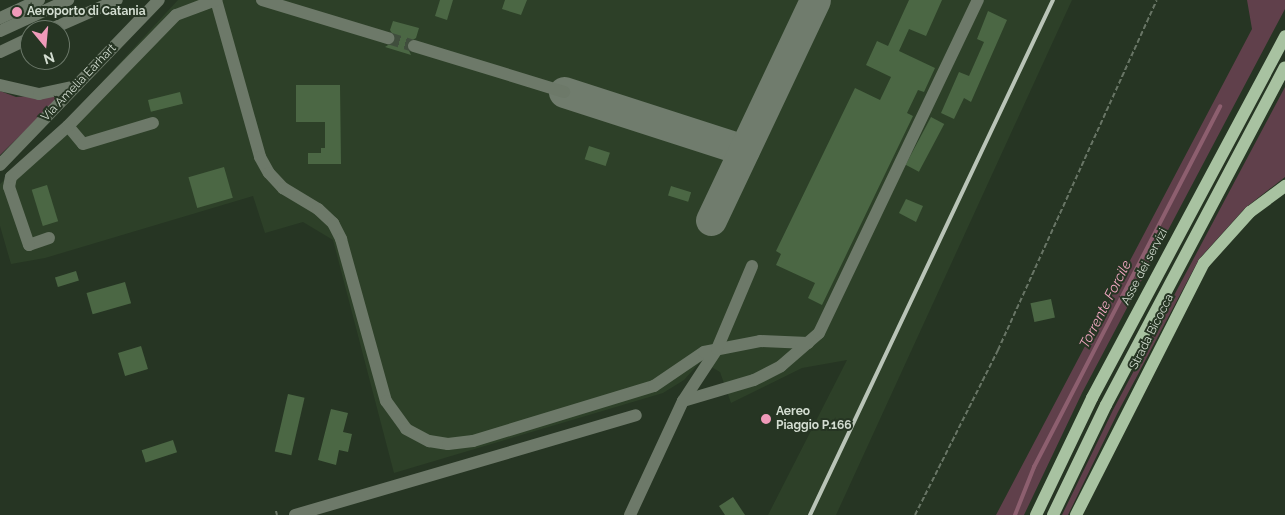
<!DOCTYPE html>
<style>
body{margin:0}
#map{position:relative;width:1285px;height:515px;overflow:hidden;background:#263523;font-family:Raleway,sans-serif}
div>[style]{position:absolute}
[style*='--x']{left:calc(var(--x)*1px);top:calc(var(--y)*1px);width:calc(var(--w)*1px);rotate:calc(var(--a)*1deg)}
.built>*{inset:0;background:#2d4028}
.green>*{inset:0;background:#60404b}
.stream>*{height:4px;margin:-2px;padding:0 2px;transform-origin:2px;border-radius:2px;background:#8d5f6f}
.taxiway>*{height:31px;margin:-15.5px;padding:0 15.5px;transform-origin:15.5px;border-radius:15.5px;background:#707c6d}
.building>*{inset:0;background:#4b6744;transform-origin:0 0}
.minor-tunnel>*{height:12px;margin-top:-6px;transform-origin:0;background:repeating-linear-gradient(90deg,#404e3d 0 12px,transparent 0 18px)}
.path>*{height:2px;margin-top:-1px;transform-origin:0;background:repeating-linear-gradient(90deg,#687565 0 5px,transparent 0 7.5px)}
.minor>*{height:12px;margin:-6px;padding:0 6px;transform-origin:6px;border-radius:6px;background:#6d7969}
.major>*{height:12px;margin:-6px;padding:0 6px;transform-origin:6px;border-radius:6px;background:#a8c2a1}
.rail>*{height:4px;margin:-2px;padding:0 2px;transform-origin:2px;border-radius:2px;background:#b9c4b7}
.dots>*{width:14px;height:14px;translate:-50% -50%;box-sizing:border-box;border:2px solid #263523;border-radius:50%}
span{translate:-50% -50%;white-space:nowrap;text-align:center;line-height:1.15;-webkit-text-stroke:4px #263523;paint-order:stroke}
.poi-label{font-size:12px;color:#d3ddd1;font-weight:700}
.left{translate:0 -50%;text-align:left}
.street-label{font-size:12px;color:#d3ddd1}
.water-label{font-size:14px;color:#f3a8c2;font-style:italic}
.north{position:absolute;left:20px;top:20px;width:50px;height:50px;box-sizing:border-box;background:#263523;border:1px solid #6b7869;border-radius:50%;rotate:163deg;font-size:14px;font-weight:700;line-height:20px;text-align:center;color:#d3ddd1}
.north::after{content:'';display:block;margin:auto;width:18px;height:22px;background:#ef9ab9;clip-path:polygon(50% 0,100% 100%,50% 72%,0 100%)}
</style>
<div id="map">
<div class="built">
<div style="clip-path:polygon(178px 0,1072px 0,836px 515px,768px 515px,847px 360px,802px 368px,731px 403px,720px 372px,701px 361px,684px 380px,663px 393px,394px 473px,333px 240px,303px 222px,265px 233px,253px 196px,45px 258px,11px 264px,0 226px,0 184px,66px 121px)"></div>
</div>
<div class="green">
<div style="clip-path:polygon(1247px 0,1285px 0,1285px 9px,1082px 393px,1024px 515px,996px 515px,1252px 29px)"></div>
<div style="clip-path:polygon(1285px 87px,1285px 177px,1245px 208px,1199px 259px,1118px 412px,1068px 515px,1062px 515px,1113px 410px)"></div>
<div style="clip-path:polygon(0 91px,16px 97px,63px 94px,0 155px)"></div>
</div>
<div class="stream">
<div style="--x:1015;--y:515;--w:52;--a:-68.4"></div>
<div style="--x:1034;--y:467;--w:406;--a:-62.7"></div>
</div>
<div class="taxiway">
<div style="--x:564;--y:92;--w:189;--a:17.9"></div>
<div style="--x:711;--y:220;--w:243;--a:-64.7"></div>
</div>
<div class="building">
<div style="clip-path:polygon(440px 0,453px 0,447px 20px,435px 16px)"></div>
<div style="clip-path:polygon(505px 0,527px 0,521px 15px,502px 9px)"></div>
<div style="clip-path:polygon(909px 0,942px 0,926px 36px,909px 29px,899px 51px,935px 68px,924px 92px,918px 90px,907px 113px,913px 116px,822px 305px,808px 298px,815px 283px,776px 265px,781px 254px,776px 251px,855px 88px,880px 100px,891px 77px,866px 65px,877px 41px,888px 46px)"></div>
<div style="clip-path:polygon(988px 11px,1007px 20px,971px 102px,964px 98px,954px 119px,941px 113px,959px 72px,969px 76px,984px 42px,977px 39px)"></div>
<div style="clip-path:polygon(393px 21px,419px 28px,416px 38px,406px 44px,411px 55px,385px 47px,396px 40px,390px 30px)"></div>
<div style="clip-path:polygon(296px 85px,340px 85px,341px 164px,308px 164px,308px 153px,321px 153px,321px 148px,325px 148px,325px 122px,296px 122px)"></div>
<div style="left:180px;top:92px;width:12px;height:33px;rotate:76deg"></div>
<div style="left:931px;top:117px;width:15px;height:54px;rotate:28deg"></div>
<div style="left:589px;top:146px;width:22px;height:14px;rotate:18deg"></div>
<div style="left:224px;top:167px;width:32px;height:37px;rotate:74deg"></div>
<div style="left:47px;top:185px;width:38px;height:16px;rotate:73deg"></div>
<div style="left:671px;top:186px;width:21px;height:10px;rotate:17deg"></div>
<div style="clip-path:polygon(906px 199px,923px 206px,916px 222px,899px 213px)"></div>
<div style="left:76px;top:271px;width:10px;height:22px;rotate:73deg"></div>
<div style="left:125px;top:282px;width:22px;height:40px;rotate:74deg"></div>
<div style="left:1051px;top:299px;width:19px;height:21px;rotate:78deg"></div>
<div style="left:141px;top:346px;width:24px;height:24px;rotate:73deg"></div>
<div style="left:288px;top:394px;width:17px;height:59px;rotate:13deg"></div>
<div style="clip-path:polygon(331px 409px,348px 413px,343px 432px,352px 434px,348px 452px,339px 450px,336px 465px,318px 460px)"></div>
<div style="left:173px;top:440px;width:13px;height:33px;rotate:72deg"></div>
<div style="clip-path:polygon(733px 497px,745px 515px,725px 515px,719px 506px)"></div>
</div>
<div class="minor-tunnel">
<div style="--x:388;--y:38;--w:27;--a:17"></div>
</div>
<div class="path">
<div style="--x:276;--y:511;--w:4;--a:76"></div>
<div style="--x:915;--y:515;--w:185;--a:-63.3"></div>
<div style="--x:998;--y:350;--w:384;--a:-65.6"></div>
</div>
<div class="minor">
<div style="--x:216;--y:0;--w:163;--a:74.3"></div>
<div style="--x:260;--y:157;--w:18;--a:61"></div>
<div style="--x:269;--y:173;--w:21;--a:47"></div>
<div style="--x:283;--y:188;--w:41;--a:31"></div>
<div style="--x:318;--y:209;--w:21;--a:43"></div>
<div style="--x:333;--y:223;--w:18;--a:63"></div>
<div style="--x:341;--y:239;--w:168;--a:74.5"></div>
<div style="--x:386;--y:401;--w:34;--a:54"></div>
<div style="--x:406;--y:429;--w:26;--a:28"></div>
<div style="--x:429;--y:441;--w:19;--a:9"></div>
<div style="--x:448;--y:444;--w:25;--a:-7"></div>
<div style="--x:473;--y:441;--w:189;--a:-16.9"></div>
<div style="--x:654;--y:386;--w:60;--a:-34.2"></div>
<div style="--x:704;--y:352;--w:57;--a:-11.1"></div>
<div style="--x:760;--y:341;--w:48;--a:2.4"></div>
<div style="--x:262;--y:0;--w:132;--a:16.8"></div>
<div style="--x:0;--y:18;--w:43;--a:-24.8"></div>
<div style="--x:49;--y:30;--w:74;--a:-23.8"></div>
<div style="--x:0;--y:31;--w:75;--a:-24.5"></div>
<div style="--x:414;--y:46;--w:157;--a:17"></div>
<div style="--x:0;--y:52;--w:33;--a:-25"></div>
<div style="--x:0;--y:85;--w:40;--a:13"></div>
<div style="--x:39;--y:94;--w:38;--a:-12"></div>
<div style="--x:68;--y:126;--w:23;--a:50"></div>
<div style="--x:83;--y:144;--w:73;--a:-16.7"></div>
<div style="--x:0;--y:165;--w:229;--a:-46.1"></div>
<div style="--x:49;--y:238;--w:21;--a:161"></div>
<div style="--x:29;--y:245;--w:61;--a:-109"></div>
<div style="--x:9;--y:187;--w:10;--a:-79"></div>
<div style="--x:11;--y:177;--w:76;--a:-41.8"></div>
<div style="--x:68;--y:126;--w:155;--a:-45.8"></div>
<div style="--x:176;--y:15;--w:43;--a:-20.6"></div>
<div style="--x:683;--y:401;--w:74;--a:-16.5"></div>
<div style="--x:754;--y:380;--w:30;--a:-27"></div>
<div style="--x:781;--y:366;--w:50;--a:-41"></div>
<div style="--x:819;--y:333;--w:369;--a:-64.5"></div>
<div style="--x:295;--y:515;--w:355;--a:-16.3"></div>
<div style="--x:630;--y:515;--w:126;--a:-65.1"></div>
<div style="--x:683;--y:401;--w:62;--a:-56.8"></div>
<div style="--x:717;--y:349;--w:90;--a:-67.1"></div>
</div>
<div class="major">
<div style="--x:1036;--y:515;--w:130;--a:-64.4"></div>
<div style="--x:1092;--y:398;--w:410;--a:-61.9"></div>
<div style="--x:1053;--y:515;--w:122;--a:-64.3"></div>
<div style="--x:1106;--y:405;--w:382;--a:-62.1"></div>
<div style="--x:1076;--y:515;--w:283;--a:-63.1"></div>
<div style="--x:1204;--y:263;--w:69;--a:-48"></div>
<div style="--x:1250;--y:212;--w:44;--a:-36.6"></div>
</div>
<div class="rail">
<div style="--x:810;--y:515;--w:569;--a:-64.74"></div>
</div>
<div class="dots">
<div style="left:17px;top:12px;background:#ef9ab9"></div>
<div style="left:766px;top:419px;background:#ef9ab9"></div>
</div>
<div class="poi-label">
<span class="left" style="left:27px;top:12px">Aeroporto di Catania</span>
<span class="left" style="left:776px;top:419px">Aereo<br>Piaggio P.166</span>
</div>
<div class="street-label">
<span style="left:79px;top:83px;rotate:-46deg">Via Amelia Earhart</span>
<span style="left:1145px;top:267px;rotate:-62deg">Asse dei servizi</span>
<span style="left:1152px;top:332px;rotate:-63deg">Strada Bicocca</span>
</div>
<div class="water-label">
<span style="left:1105px;top:304px;rotate:-63deg">Torrente Forcile</span>
</div>
<div class="north">N</div>
</div>
